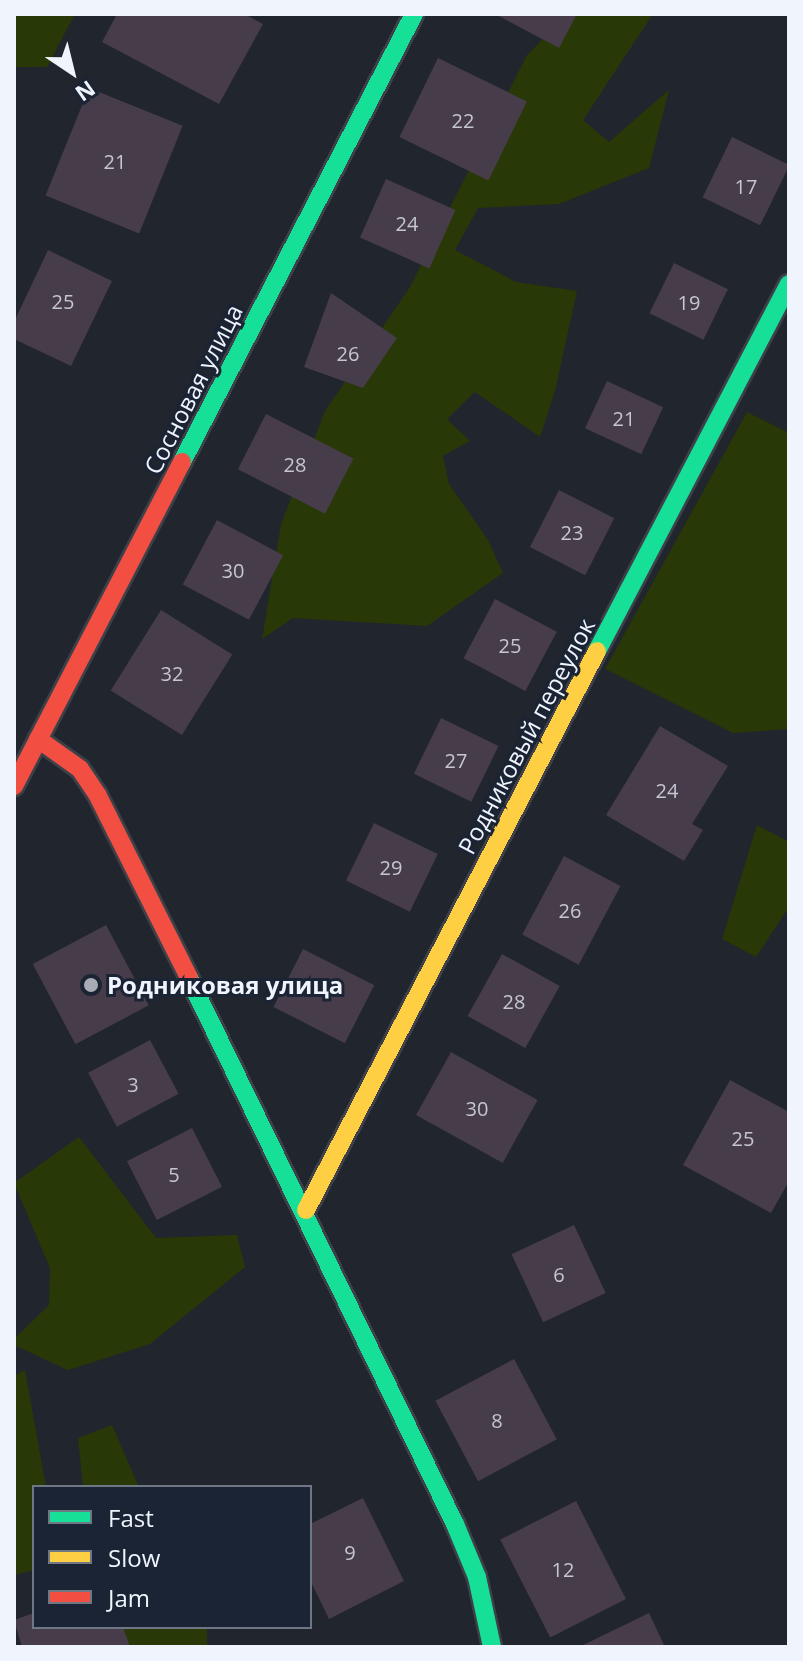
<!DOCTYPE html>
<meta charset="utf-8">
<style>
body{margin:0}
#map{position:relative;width:803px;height:1661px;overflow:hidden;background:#21252e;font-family:"Open Sans",sans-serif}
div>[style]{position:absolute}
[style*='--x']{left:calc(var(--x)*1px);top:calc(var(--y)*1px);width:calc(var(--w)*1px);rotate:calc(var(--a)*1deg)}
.green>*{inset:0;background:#283807;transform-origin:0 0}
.building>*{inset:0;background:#473c49;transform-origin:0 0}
.roads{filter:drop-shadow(2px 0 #3d4048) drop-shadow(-2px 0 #3d4048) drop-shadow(0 2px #3d4048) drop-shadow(0 -2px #3d4048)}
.fast>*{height:18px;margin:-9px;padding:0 9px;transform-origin:9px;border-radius:9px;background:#16e098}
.slow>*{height:18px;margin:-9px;padding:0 9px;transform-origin:9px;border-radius:9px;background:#ffcf43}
.jam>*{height:18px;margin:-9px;padding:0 9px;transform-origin:9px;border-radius:9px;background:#f24e42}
.dots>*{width:22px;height:22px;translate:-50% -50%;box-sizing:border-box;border:4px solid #1b2434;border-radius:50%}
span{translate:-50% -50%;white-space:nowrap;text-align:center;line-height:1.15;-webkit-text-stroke:6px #1b2434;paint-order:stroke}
.number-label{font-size:20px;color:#c5c6d0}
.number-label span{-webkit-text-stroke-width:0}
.street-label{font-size:24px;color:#eff4fd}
.poi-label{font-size:24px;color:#eff4fd;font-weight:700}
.left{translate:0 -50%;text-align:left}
.frame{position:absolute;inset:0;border:16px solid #eff4fd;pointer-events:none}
.legend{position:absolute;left:32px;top:1485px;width:280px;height:144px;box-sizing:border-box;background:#1b2434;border:2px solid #707784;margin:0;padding:10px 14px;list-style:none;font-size:24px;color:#eff4fd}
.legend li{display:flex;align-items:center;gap:16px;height:40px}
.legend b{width:40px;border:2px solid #707784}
.north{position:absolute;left:32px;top:32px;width:80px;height:80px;-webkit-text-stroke:6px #1b2434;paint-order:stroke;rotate:145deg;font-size:22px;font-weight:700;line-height:32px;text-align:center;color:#eff4fd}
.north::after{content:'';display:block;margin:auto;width:28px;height:36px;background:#eff4fd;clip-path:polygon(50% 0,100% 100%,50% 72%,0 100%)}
</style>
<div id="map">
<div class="green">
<div style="clip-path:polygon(14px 14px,75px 14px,47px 67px,14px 67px)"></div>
<div style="clip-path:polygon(568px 14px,653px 14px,583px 120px,609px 142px,669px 90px,649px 168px,559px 204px,478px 208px,455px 250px,516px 282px,577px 291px,555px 391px,540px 437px,475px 392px,447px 419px,470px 441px,443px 456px,449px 484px,488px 540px,503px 573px,427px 626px,293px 618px,262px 639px,281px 524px,325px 411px,410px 287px,527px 55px)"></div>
<div style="clip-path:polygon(747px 412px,789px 433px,789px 729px,733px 733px,605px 669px)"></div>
<div style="clip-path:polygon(757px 825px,789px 842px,789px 907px,756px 957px,722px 939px)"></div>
<div style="clip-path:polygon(79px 1137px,156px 1238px,237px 1235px,245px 1267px,150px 1344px,68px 1370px,14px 1345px,14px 1339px,49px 1305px,50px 1268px,14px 1183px)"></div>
<div style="clip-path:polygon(25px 1370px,46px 1487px,34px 1487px,34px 1570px,14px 1575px,14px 1376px)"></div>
<div style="clip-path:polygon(112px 1425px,139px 1487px,83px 1487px,78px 1438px)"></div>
<div style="left:121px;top:1627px;width:86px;height:22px"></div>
</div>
<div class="building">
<div style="clip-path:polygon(117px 14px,244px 14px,263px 24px,219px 104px,102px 42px)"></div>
<div style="clip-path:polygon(495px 14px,577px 14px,559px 48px)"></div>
<div style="left:438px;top:58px;width:99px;height:88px;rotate:26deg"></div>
<div style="left:89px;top:88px;width:101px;height:116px;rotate:22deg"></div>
<div style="left:732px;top:137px;width:64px;height:67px;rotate:26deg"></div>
<div style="left:386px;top:179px;width:76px;height:64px;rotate:24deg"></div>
<div style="clip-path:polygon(48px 250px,112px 281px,71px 366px,14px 339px,14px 322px)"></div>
<div style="left:674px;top:263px;width:60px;height:56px;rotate:26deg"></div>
<div style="clip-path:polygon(331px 293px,397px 338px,363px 388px,304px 367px)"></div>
<div style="left:607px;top:381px;width:62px;height:52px;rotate:25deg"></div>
<div style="left:266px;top:414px;width:98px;height:62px;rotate:27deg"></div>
<div style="left:559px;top:490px;width:62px;height:64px;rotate:27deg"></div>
<div style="left:217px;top:520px;width:75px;height:73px;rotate:28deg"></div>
<div style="left:495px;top:599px;width:70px;height:67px;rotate:28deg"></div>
<div style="left:161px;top:610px;width:84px;height:95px;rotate:32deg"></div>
<div style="left:441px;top:718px;width:64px;height:62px;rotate:26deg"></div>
<div style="clip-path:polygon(660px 726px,728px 766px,692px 824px,703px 830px,684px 861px,606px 815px)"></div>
<div style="left:374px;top:823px;width:71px;height:64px;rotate:26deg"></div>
<div style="left:564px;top:856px;width:64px;height:89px;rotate:28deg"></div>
<div style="left:106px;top:925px;width:91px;height:83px;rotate:62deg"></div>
<div style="left:303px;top:949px;width:80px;height:65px;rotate:27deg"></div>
<div style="left:502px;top:954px;width:66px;height:71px;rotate:29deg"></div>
<div style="left:150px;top:1040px;width:61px;height:70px;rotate:62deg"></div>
<div style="left:451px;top:1052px;width:99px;height:72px;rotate:29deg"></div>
<div style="clip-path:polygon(730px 1080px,789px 1112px,789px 1181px,771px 1213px,683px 1165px)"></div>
<div style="left:192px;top:1128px;width:66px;height:73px;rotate:63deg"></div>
<div style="left:574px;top:1225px;width:75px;height:69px;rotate:65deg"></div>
<div style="left:514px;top:1359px;width:91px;height:89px;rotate:62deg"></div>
<div style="clip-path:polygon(363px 1498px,404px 1581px,329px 1619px,310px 1580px,310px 1524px)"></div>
<div style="left:576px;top:1501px;width:110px;height:85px;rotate:63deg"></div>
<div style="clip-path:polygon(34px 1613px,34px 1627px,123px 1627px,130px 1647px,22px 1647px,14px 1620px)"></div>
<div style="clip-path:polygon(649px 1613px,665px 1647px,579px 1647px)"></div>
</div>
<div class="roads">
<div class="fast">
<div style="--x:182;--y:462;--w:505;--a:-62.62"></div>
<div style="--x:597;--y:651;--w:414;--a:-62.4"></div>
<div style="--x:189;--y:978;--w:607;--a:64.03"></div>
<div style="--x:455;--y:1524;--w:57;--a:67.5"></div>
<div style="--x:477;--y:1577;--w:72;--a:77.9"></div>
</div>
<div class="slow">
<div style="--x:306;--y:1210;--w:630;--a:-62.5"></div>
</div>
<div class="jam">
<div style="--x:38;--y:739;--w:52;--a:35.5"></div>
<div style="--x:80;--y:769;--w:32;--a:56"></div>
<div style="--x:98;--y:796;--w:203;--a:63.4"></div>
<div style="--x:14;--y:786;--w:365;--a:-62.6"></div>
</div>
</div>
<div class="dots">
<div style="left:91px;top:985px;background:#a7acb5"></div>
</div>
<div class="number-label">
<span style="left:463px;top:120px">22</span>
<span style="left:115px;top:161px">21</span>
<span style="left:746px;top:186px">17</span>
<span style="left:407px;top:223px">24</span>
<span style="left:63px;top:301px">25</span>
<span style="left:689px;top:302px">19</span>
<span style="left:348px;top:353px">26</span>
<span style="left:624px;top:418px">21</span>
<span style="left:295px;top:464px">28</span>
<span style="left:572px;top:532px">23</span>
<span style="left:233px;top:570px">30</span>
<span style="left:510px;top:645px">25</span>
<span style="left:172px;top:673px">32</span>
<span style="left:456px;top:760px">27</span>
<span style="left:667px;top:790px">24</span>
<span style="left:391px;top:867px">29</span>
<span style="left:570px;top:910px">26</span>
<span style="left:514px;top:1001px">28</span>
<span style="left:133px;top:1084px">3</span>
<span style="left:477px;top:1108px">30</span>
<span style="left:743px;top:1138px">25</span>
<span style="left:174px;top:1174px">5</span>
<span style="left:559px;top:1274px">6</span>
<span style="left:497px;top:1420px">8</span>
<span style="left:350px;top:1552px">9</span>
<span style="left:563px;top:1569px">12</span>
</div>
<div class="street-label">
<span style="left:193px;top:389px;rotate:-63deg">Сосновая улица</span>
<span style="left:526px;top:736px;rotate:-62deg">Родниковый переулок</span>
</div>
<div class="poi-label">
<span class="left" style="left:107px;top:985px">Родниковая улица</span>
</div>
<div class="frame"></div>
<ul class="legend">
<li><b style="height:10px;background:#16e098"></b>Fast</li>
<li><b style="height:10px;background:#ffcf43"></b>Slow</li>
<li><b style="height:10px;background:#f24e42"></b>Jam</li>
</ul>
<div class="north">N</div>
</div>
